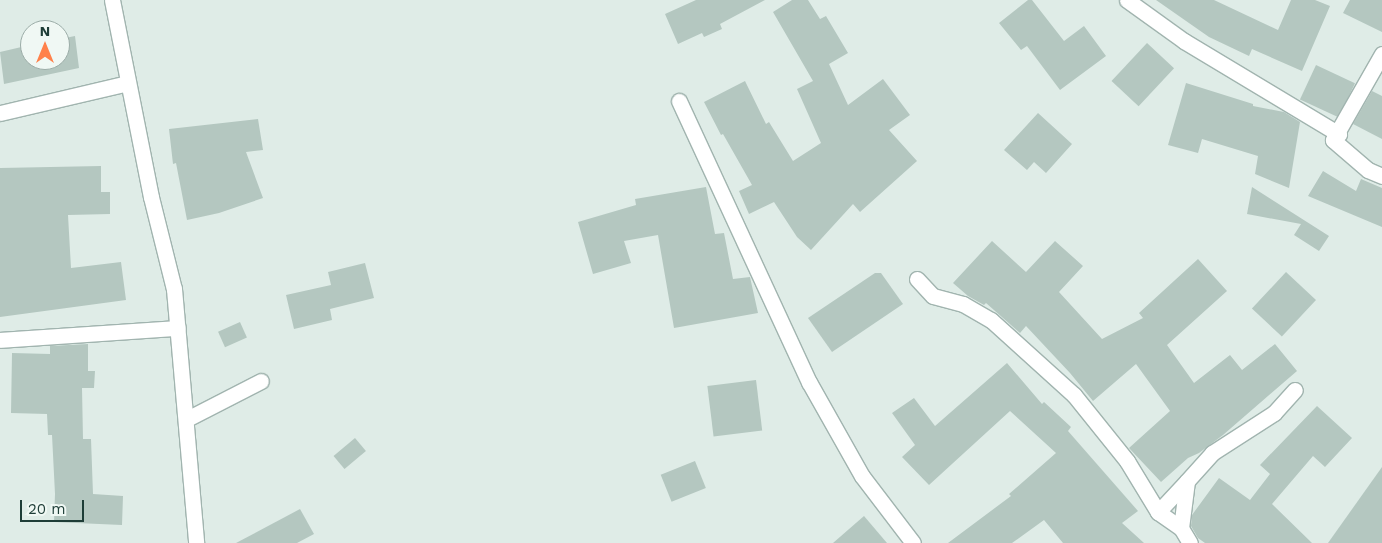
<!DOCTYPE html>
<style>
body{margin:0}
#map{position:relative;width:1382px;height:543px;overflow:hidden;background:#dfece7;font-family:"Work Sans",sans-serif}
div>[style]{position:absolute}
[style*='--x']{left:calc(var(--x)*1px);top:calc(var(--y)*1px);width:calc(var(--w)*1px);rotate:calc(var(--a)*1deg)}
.building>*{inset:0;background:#b4c7c0;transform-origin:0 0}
.roads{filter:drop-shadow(1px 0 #a1b4af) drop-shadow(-1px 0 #a1b4af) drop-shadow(0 1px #a1b4af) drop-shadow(0 -1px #a1b4af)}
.minor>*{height:15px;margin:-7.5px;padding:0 7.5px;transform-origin:7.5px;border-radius:7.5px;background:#fff}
span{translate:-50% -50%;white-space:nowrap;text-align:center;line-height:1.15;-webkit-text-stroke:4px #f0f8f4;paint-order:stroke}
.north{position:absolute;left:20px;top:20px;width:50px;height:50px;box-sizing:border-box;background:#f0f8f4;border:1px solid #9cada8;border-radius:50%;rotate:0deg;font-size:14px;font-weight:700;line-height:20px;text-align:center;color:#1e3d37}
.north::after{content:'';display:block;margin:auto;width:18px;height:22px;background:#ff814a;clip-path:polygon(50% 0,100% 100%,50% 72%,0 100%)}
.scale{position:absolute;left:20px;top:500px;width:64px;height:22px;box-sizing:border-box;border:2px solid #1e3d37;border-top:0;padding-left:6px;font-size:15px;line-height:18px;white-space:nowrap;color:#1e3d37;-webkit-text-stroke:4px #f0f8f4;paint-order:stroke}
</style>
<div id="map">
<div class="building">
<div style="clip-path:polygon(696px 0,765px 0,720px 24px,722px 29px,704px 37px,702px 33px,678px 44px,665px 14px)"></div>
<div style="clip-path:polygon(792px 0,808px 0,820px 19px,826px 16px,848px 53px,829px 64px,848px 105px,883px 79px,910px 115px,889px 130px,917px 161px,860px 212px,853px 204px,811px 250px,797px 237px,774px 202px,749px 214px,739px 191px,752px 185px,723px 134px,721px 135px,704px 102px,745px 81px,766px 124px,769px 122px,793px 161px,821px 143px,797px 89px,813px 81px,773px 12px)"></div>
<div style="clip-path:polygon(1028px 0,1032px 0,1064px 41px,1084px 26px,1106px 56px,1060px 90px,1027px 46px,1021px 50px,999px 23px)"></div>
<div style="clip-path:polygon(1156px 0,1214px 0,1278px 30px,1291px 0,1315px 0,1330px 6px,1302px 71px,1252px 49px,1249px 56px,1209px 37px)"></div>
<div style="clip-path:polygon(1350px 0,1382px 0,1382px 32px,1343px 13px)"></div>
<div style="clip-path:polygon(75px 36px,79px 68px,4px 84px,0 52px,30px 45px,30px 60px,60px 60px,60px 39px)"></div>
<div style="left:1147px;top:43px;width:37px;height:52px;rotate:43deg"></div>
<div style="left:1316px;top:65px;width:43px;height:38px;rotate:25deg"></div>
<div style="clip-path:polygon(1186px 83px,1253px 104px,1253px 106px,1284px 112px,1300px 122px,1289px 188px,1255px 174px,1258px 156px,1202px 139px,1198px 153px,1168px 145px)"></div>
<div style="clip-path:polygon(1372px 91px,1382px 96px,1382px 139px,1353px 124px)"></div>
<div style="clip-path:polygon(1038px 113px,1072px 144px,1046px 173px,1034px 162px,1027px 170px,1004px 150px)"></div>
<div style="clip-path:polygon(258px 119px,263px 150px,246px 152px,263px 198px,219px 213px,187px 220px,176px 163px,173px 164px,169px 129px)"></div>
<div style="clip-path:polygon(101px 166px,101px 192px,110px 192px,110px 214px,68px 215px,71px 268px,121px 262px,126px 300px,0 317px,0 168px)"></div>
<div style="clip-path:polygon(1323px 171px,1356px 191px,1361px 179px,1382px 188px,1382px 227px,1308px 196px)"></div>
<div style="clip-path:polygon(706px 187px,715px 234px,724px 233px,733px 279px,750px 277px,758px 313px,674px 328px,658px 235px,624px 241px,631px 263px,593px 274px,578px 222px,636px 205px,635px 199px)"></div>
<div style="clip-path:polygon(1252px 187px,1329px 236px,1319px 251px,1294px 235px,1301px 224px,1247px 214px)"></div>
<div style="clip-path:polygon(992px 241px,1026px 272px,1055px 241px,1083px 266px,1059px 292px,1102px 339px,1143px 318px,1139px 313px,1198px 259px,1227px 291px,1167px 345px,1194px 383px,1230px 355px,1242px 370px,1275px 344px,1297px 371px,1223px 435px,1199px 453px,1188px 458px,1161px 482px,1129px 448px,1170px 411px,1136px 364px,1093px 401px,1070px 373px,1026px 326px,1020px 333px,986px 303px,984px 305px,968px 296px,953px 283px)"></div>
<div style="clip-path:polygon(365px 263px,374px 298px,330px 309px,332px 320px,294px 329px,286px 295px,331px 285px,328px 272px)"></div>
<div style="left:1286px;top:272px;width:41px;height:50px;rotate:43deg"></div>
<div style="clip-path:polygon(875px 273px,881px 273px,903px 304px,832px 352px,808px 318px)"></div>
<div style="left:240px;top:322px;width:17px;height:24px;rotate:66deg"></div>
<div style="clip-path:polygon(88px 344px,88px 371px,95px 371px,94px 388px,82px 388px,83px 439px,91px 439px,93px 494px,123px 496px,122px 525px,54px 522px,55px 494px,52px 435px,48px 435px,47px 414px,11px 413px,12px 353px,50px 354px,50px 346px)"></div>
<div style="clip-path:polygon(1007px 363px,1042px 404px,1044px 402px,1071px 427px,1068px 431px,1138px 511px,1122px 523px,1144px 543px,1063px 543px,1044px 520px,1012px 543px,948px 543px,1011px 496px,1009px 494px,1056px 453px,1010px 411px,929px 485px,902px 457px,915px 445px,892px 413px,914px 398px,935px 426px)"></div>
<div style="left:756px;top:380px;width:51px;height:49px;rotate:83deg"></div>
<div style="clip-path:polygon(1317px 406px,1352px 438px,1325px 467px,1313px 456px,1272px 504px,1312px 543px,1205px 543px,1198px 538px,1191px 526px,1192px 515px,1219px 478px,1250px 500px,1270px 474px,1260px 465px)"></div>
<div style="left:355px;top:438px;width:17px;height:28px;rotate:50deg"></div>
<div style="left:695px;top:461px;width:29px;height:37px;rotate:68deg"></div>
<div style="clip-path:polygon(1382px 467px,1382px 543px,1328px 543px)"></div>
<div style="clip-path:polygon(300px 509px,314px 534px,297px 543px,236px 543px)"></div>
<div style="clip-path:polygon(864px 516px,887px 543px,833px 543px)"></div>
</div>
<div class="roads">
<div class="minor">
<div style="--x:112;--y:0;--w:201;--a:78.8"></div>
<div style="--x:151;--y:197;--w:95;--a:76"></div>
<div style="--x:174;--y:289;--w:255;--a:85"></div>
<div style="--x:1127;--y:0;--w:70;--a:35.7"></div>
<div style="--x:1184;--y:41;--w:181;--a:31"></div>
<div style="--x:1382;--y:54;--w:99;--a:119.7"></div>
<div style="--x:1333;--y:140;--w:46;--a:40.6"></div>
<div style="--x:1368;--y:170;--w:15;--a:23"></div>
<div style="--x:679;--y:101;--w:310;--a:65.2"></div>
<div style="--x:809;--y:382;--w:108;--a:60.6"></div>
<div style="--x:862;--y:476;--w:84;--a:52.7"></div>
<div style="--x:0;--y:113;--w:131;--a:-13.2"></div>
<div style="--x:917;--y:279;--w:23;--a:47"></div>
<div style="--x:933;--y:296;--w:31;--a:15"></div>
<div style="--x:963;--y:304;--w:32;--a:30"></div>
<div style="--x:991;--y:320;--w:112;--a:42.1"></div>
<div style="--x:1074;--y:395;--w:85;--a:51.2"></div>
<div style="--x:1127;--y:461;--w:60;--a:58.7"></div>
<div style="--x:1158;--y:512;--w:28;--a:35"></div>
<div style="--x:1181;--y:528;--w:17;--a:59"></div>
<div style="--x:0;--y:340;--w:178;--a:-3.9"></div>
<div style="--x:187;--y:419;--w:83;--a:-27.2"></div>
<div style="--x:1158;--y:512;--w:42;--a:-46.9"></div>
<div style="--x:1181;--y:528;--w:47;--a:-82.7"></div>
<div style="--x:1187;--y:481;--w:38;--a:-48"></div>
<div style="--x:1212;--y:453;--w:74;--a:-32.8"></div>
<div style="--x:1274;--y:413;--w:31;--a:-48"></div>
</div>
</div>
<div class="north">N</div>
<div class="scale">20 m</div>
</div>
